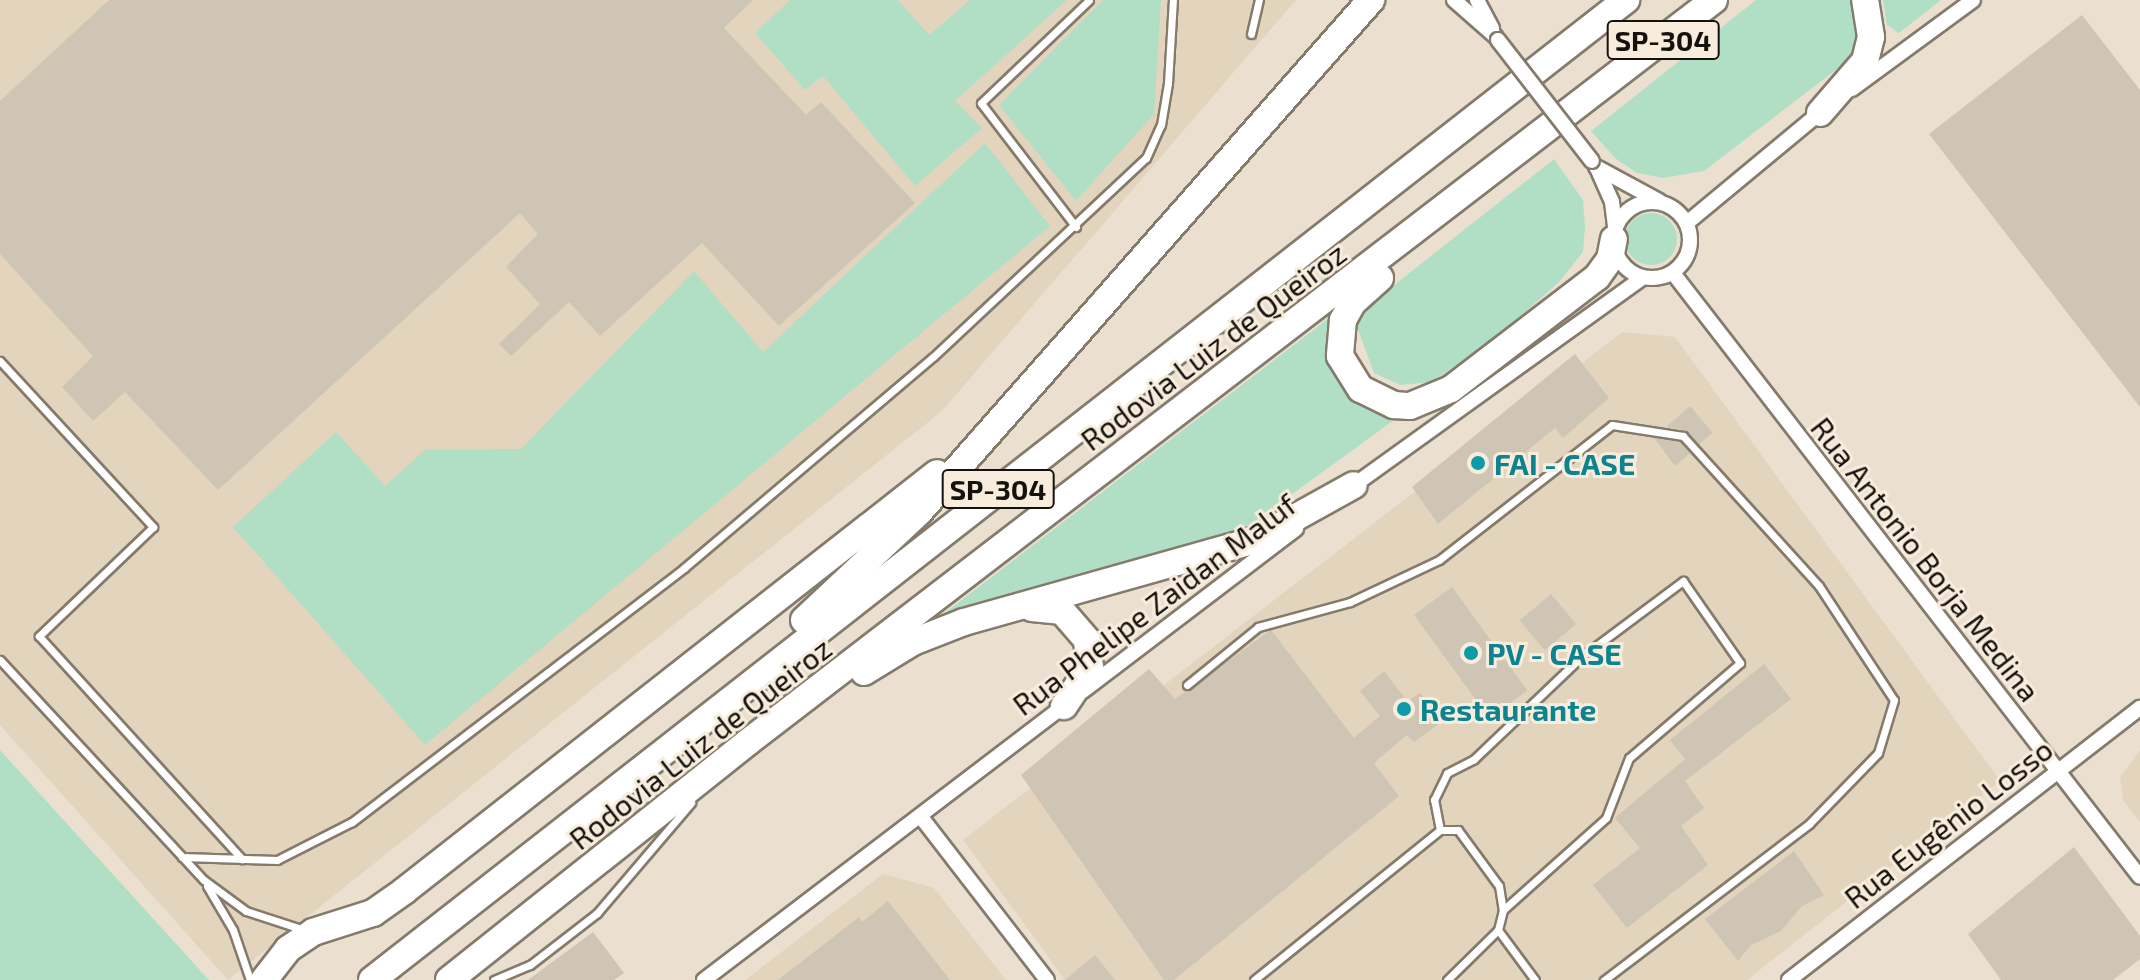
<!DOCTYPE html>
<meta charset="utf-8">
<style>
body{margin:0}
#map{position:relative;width:2140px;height:980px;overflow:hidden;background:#ebe0d0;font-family:"Exo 2",sans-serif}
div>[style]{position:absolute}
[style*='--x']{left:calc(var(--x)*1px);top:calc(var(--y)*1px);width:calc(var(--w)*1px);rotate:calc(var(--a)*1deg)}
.built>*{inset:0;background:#e3d4bd}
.green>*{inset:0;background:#b1dfc5}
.round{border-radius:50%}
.building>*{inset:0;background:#cfc5b5;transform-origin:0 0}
.roads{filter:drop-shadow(2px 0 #847b6c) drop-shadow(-2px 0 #847b6c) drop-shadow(0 2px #847b6c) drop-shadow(0 -2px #847b6c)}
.lane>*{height:7px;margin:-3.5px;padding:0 3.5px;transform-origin:3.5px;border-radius:3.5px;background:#fff}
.street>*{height:14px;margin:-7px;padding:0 7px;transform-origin:7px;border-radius:7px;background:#fff}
.street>.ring{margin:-7px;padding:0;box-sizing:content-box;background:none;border:14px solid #fff;border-radius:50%}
.highway>*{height:26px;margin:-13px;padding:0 13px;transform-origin:13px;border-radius:13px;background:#fff}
.bridges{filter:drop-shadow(2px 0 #847b6c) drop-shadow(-2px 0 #847b6c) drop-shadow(0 2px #847b6c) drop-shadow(0 -2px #847b6c)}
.street-bridge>*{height:14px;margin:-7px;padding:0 7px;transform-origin:7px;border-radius:7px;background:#fff}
.dots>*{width:22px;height:22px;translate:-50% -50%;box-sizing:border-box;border:4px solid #f8eddd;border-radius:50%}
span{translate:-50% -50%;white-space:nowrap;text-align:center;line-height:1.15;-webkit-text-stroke:6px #f8eddd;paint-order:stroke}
.shield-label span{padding:2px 6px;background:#f8eddd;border:2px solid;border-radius:6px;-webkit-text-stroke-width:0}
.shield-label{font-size:28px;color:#15110c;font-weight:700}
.street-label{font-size:30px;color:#15110c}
.culture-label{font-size:30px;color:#0d838f;font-weight:700}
.left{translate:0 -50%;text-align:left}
</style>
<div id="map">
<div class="built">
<div style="clip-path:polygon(0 0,1296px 0,942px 411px,228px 980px,0 725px)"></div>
<div style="clip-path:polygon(1622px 332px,1675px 337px,2000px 781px,1747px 980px,1065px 980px,963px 840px)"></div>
<div style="clip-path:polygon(2140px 750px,2140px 822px,2123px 800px,2120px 778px)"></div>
<div style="clip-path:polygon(883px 874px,934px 888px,1006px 980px,745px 980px)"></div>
</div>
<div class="green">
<div style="clip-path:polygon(790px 0,898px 0,929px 35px,970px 0,1067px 0,955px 101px,982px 128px,915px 186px,823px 76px,805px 90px,755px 33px)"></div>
<div style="clip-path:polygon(1103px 0,1161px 0,1154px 114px,1076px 201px,999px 105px)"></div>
<div style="clip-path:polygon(1756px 0,1853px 0,1860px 39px,1845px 63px,1704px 171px,1663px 178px,1637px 173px,1615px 158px,1591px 131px)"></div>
<div style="clip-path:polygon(1883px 0,1941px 0,1899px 33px,1887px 25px)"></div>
<div style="clip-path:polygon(985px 143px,1050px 226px,425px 745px,233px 527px,336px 432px,385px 486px,425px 450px,521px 449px,694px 271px,763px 352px)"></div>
<div style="clip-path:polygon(1554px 159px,1583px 200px,1585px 227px,1583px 252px,1559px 282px,1499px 335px,1432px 382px,1400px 385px,1374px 373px,1357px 327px,1370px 304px)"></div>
<div class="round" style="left:1625px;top:213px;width:52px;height:52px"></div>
<div style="clip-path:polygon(1342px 308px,1336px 359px,1405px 412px,1240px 532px,933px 622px)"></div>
<div style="clip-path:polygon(0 750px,209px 980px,0 980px)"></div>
</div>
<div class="building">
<div style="clip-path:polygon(109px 0,753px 0,724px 28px,806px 115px,821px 102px,915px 203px,779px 326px,702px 243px,600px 336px,569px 302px,511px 356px,499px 344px,540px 304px,506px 267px,538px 234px,520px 213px,218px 490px,125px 392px,93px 421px,62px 387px,93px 356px,0 254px,0 101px)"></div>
<div style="clip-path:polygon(2082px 15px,2140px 90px,2140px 407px,1929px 134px)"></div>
<div style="clip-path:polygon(1575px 354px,1609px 398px,1563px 438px,1555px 428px,1438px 524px,1412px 487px)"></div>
<div style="clip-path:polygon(1690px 406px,1713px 433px,1699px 444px,1685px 430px,1666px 427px)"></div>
<div style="clip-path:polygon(1654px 438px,1680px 442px,1690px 453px,1675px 466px)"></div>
<div style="left:1452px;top:587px;width:128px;height:47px;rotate:54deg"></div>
<div style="left:1551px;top:594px;width:39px;height:41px;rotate:50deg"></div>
<div style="clip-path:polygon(1271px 630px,1354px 738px,1380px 716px,1360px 691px,1384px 671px,1407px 701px,1420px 693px,1444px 720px,1414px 742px,1407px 735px,1374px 763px,1399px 796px,1174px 980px,1164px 980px,1021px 775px,1149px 669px,1175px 699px)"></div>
<div style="clip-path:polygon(1764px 664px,1791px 699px,1685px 781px,1704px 808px,1681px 826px,1708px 865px,1627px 928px,1593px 885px,1640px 848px,1615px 818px,1685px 759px,1670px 740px)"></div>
<div style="clip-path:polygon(2074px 847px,2140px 936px,2140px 959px,2113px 980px,2001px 980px,1968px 934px)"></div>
<div style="clip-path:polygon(1794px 851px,1824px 895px,1802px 906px,1781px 931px,1751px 945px,1738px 961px,1705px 919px)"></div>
<div style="clip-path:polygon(888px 901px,950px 980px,778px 980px,859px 917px,862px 922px)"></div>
<div style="clip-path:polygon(593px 932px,624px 973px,614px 980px,528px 980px)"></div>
<div style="clip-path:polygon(1095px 955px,1115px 980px,1065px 980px)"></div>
</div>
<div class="roads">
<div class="lane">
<div style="--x:1251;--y:34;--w:35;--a:-77"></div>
<div style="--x:1076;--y:227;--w:156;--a:-127.5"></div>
<div style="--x:981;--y:103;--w:149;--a:-43.6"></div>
<div style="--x:0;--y:361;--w:226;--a:47.3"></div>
<div style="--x:153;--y:527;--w:158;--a:136.3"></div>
<div style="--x:39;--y:636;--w:302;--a:47.7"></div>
<div style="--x:0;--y:660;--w:300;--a:47.2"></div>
<div style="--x:204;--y:880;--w:52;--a:36.4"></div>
<div style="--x:246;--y:911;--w:61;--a:18.1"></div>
<div style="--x:1187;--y:685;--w:92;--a:-39.2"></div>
<div style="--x:1258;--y:627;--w:95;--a:-15.2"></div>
<div style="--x:1350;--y:602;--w:98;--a:-25.3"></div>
<div style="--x:1439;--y:560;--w:219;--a:-38"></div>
<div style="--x:1612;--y:425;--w:72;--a:8.8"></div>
<div style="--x:1683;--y:436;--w:202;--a:47.8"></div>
<div style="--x:1819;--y:586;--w:136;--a:56.7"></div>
<div style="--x:1894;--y:700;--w:55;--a:106.8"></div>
<div style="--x:1878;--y:753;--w:99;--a:134.2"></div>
<div style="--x:1809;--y:824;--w:258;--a:142.7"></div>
<div style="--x:1440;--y:830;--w:31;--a:-101"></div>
<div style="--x:1434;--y:800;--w:30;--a:-64"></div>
<div style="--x:1447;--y:773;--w:30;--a:-27"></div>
<div style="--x:1474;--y:759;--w:146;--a:-43.6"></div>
<div style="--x:1580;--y:658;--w:129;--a:-36.8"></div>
<div style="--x:1683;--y:581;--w:100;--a:55.2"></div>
<div style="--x:1740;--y:663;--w:146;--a:139.4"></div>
<div style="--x:1629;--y:758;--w:64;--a:111"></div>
<div style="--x:1606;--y:818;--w:138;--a:138.2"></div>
<div style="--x:1503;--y:910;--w:21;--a:104"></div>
<div style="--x:182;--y:857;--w:95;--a:1.8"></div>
<div style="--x:277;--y:860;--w:84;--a:-26.9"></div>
<div style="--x:352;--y:822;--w:418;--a:-37.4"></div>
<div style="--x:684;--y:568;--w:326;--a:-40.3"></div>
<div style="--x:933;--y:357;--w:291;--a:-43.1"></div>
<div style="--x:1146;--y:158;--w:36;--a:-66"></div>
<div style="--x:1161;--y:125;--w:43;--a:-80.5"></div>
<div style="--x:1168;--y:83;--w:83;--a:-86.6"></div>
<div style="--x:207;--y:886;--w:51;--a:59.4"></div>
<div style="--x:233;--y:930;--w:53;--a:71.2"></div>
<div style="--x:494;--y:980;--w:39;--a:-23"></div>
<div style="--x:530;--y:965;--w:85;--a:-37.8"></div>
<div style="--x:597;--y:913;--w:145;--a:-49.5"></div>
<div style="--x:1254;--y:980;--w:239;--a:-38.9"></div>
<div style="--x:1440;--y:830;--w:18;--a:0"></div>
<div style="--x:1458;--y:830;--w:69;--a:53.8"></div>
<div style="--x:1499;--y:886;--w:24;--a:81"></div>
<div style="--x:1447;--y:980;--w:71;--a:-44.4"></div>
<div style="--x:1498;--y:930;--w:62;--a:53.5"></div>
</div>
<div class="street">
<div style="--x:1454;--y:0;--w:55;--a:41.3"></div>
<div style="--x:1477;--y:0;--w:32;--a:62"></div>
<div style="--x:1852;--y:89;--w:150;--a:-36.3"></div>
<div style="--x:1596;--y:167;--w:72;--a:28.4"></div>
<div style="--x:1597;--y:168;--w:37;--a:66"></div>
<div style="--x:1612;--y:202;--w:26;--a:83"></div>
<div class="ring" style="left:1614px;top:202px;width:62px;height:62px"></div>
<div style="--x:1687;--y:223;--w:175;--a:-39.7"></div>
<div style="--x:1673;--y:273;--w:763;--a:52.29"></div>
<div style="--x:1350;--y:488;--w:360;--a:-35.7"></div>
<div style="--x:1083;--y:691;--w:268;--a:-37.3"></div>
<div style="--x:921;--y:817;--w:206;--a:52.3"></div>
<div style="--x:704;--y:980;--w:455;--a:-37.3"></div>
<div style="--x:1789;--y:980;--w:444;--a:-37.8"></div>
</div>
<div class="highway">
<div style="--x:1820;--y:113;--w:69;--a:-49.1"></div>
<div style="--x:1865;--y:61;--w:25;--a:-76"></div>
<div style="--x:1871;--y:37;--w:37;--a:-99"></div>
<div style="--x:1380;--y:278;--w:36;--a:138"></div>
<div style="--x:1353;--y:302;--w:21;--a:119"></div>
<div style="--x:1343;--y:320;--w:36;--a:95"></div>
<div style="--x:1340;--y:356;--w:39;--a:58"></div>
<div style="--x:1361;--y:389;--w:37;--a:26"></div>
<div style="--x:1394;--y:405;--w:16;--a:4"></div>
<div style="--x:1410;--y:406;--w:44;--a:-22.5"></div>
<div style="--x:1451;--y:389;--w:184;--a:-37.5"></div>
<div style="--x:1597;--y:277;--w:22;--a:-54"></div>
<div style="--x:1610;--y:259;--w:20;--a:-79"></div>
<div style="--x:1032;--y:608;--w:30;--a:6"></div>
<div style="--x:1062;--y:611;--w:38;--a:49"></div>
<div style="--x:1087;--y:640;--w:27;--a:84"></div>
<div style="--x:1090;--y:667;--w:47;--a:123.7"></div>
<div style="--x:804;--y:620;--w:159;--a:-43.2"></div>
<div style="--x:920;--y:511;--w:682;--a:-48.57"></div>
<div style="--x:864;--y:672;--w:57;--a:-31.5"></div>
<div style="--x:913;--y:642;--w:55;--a:-21.4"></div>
<div style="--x:964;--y:622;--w:300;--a:-15.7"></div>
<div style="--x:1253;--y:541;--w:115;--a:-29"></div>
<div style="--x:264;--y:980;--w:39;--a:-52"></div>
<div style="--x:288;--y:949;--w:30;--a:-34"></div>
<div style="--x:313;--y:932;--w:63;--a:-17.6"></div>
<div style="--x:373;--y:913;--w:38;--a:-35"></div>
<div style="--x:404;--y:891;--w:677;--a:-38.1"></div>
<div style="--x:372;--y:980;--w:1592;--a:-38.01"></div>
<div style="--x:449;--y:980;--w:382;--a:-38.5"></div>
<div style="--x:748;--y:742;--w:1218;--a:-37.53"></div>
</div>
</div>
<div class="bridges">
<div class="street-bridge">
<div style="--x:1498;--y:40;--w:153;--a:52.2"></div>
</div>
</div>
<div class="dots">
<div style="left:1478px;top:463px;background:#0f9aa8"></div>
<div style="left:1471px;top:653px;background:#0f9aa8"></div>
<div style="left:1404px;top:709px;background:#0f9aa8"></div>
</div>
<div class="shield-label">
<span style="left:1663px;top:40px">SP-304</span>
<span style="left:998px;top:489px">SP-304</span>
</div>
<div class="street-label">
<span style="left:1213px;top:346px;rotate:-37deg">Rodovia Luiz de Queiroz</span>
<span style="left:1926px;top:559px;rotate:52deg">Rua Antonio Borja Medina</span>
<span style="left:1154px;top:604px;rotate:-37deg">Rua Phelipe Zaidan Maluf</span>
<span style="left:700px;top:743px;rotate:-38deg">Rodovia Luiz de Queiroz</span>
<span style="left:1948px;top:823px;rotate:-38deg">Rua Eugênio Losso</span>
</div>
<div class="culture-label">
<span class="left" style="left:1494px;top:463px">FAI - CASE</span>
<span class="left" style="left:1487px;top:653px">PV - CASE</span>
<span class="left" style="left:1420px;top:709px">Restaurante</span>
</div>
</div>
